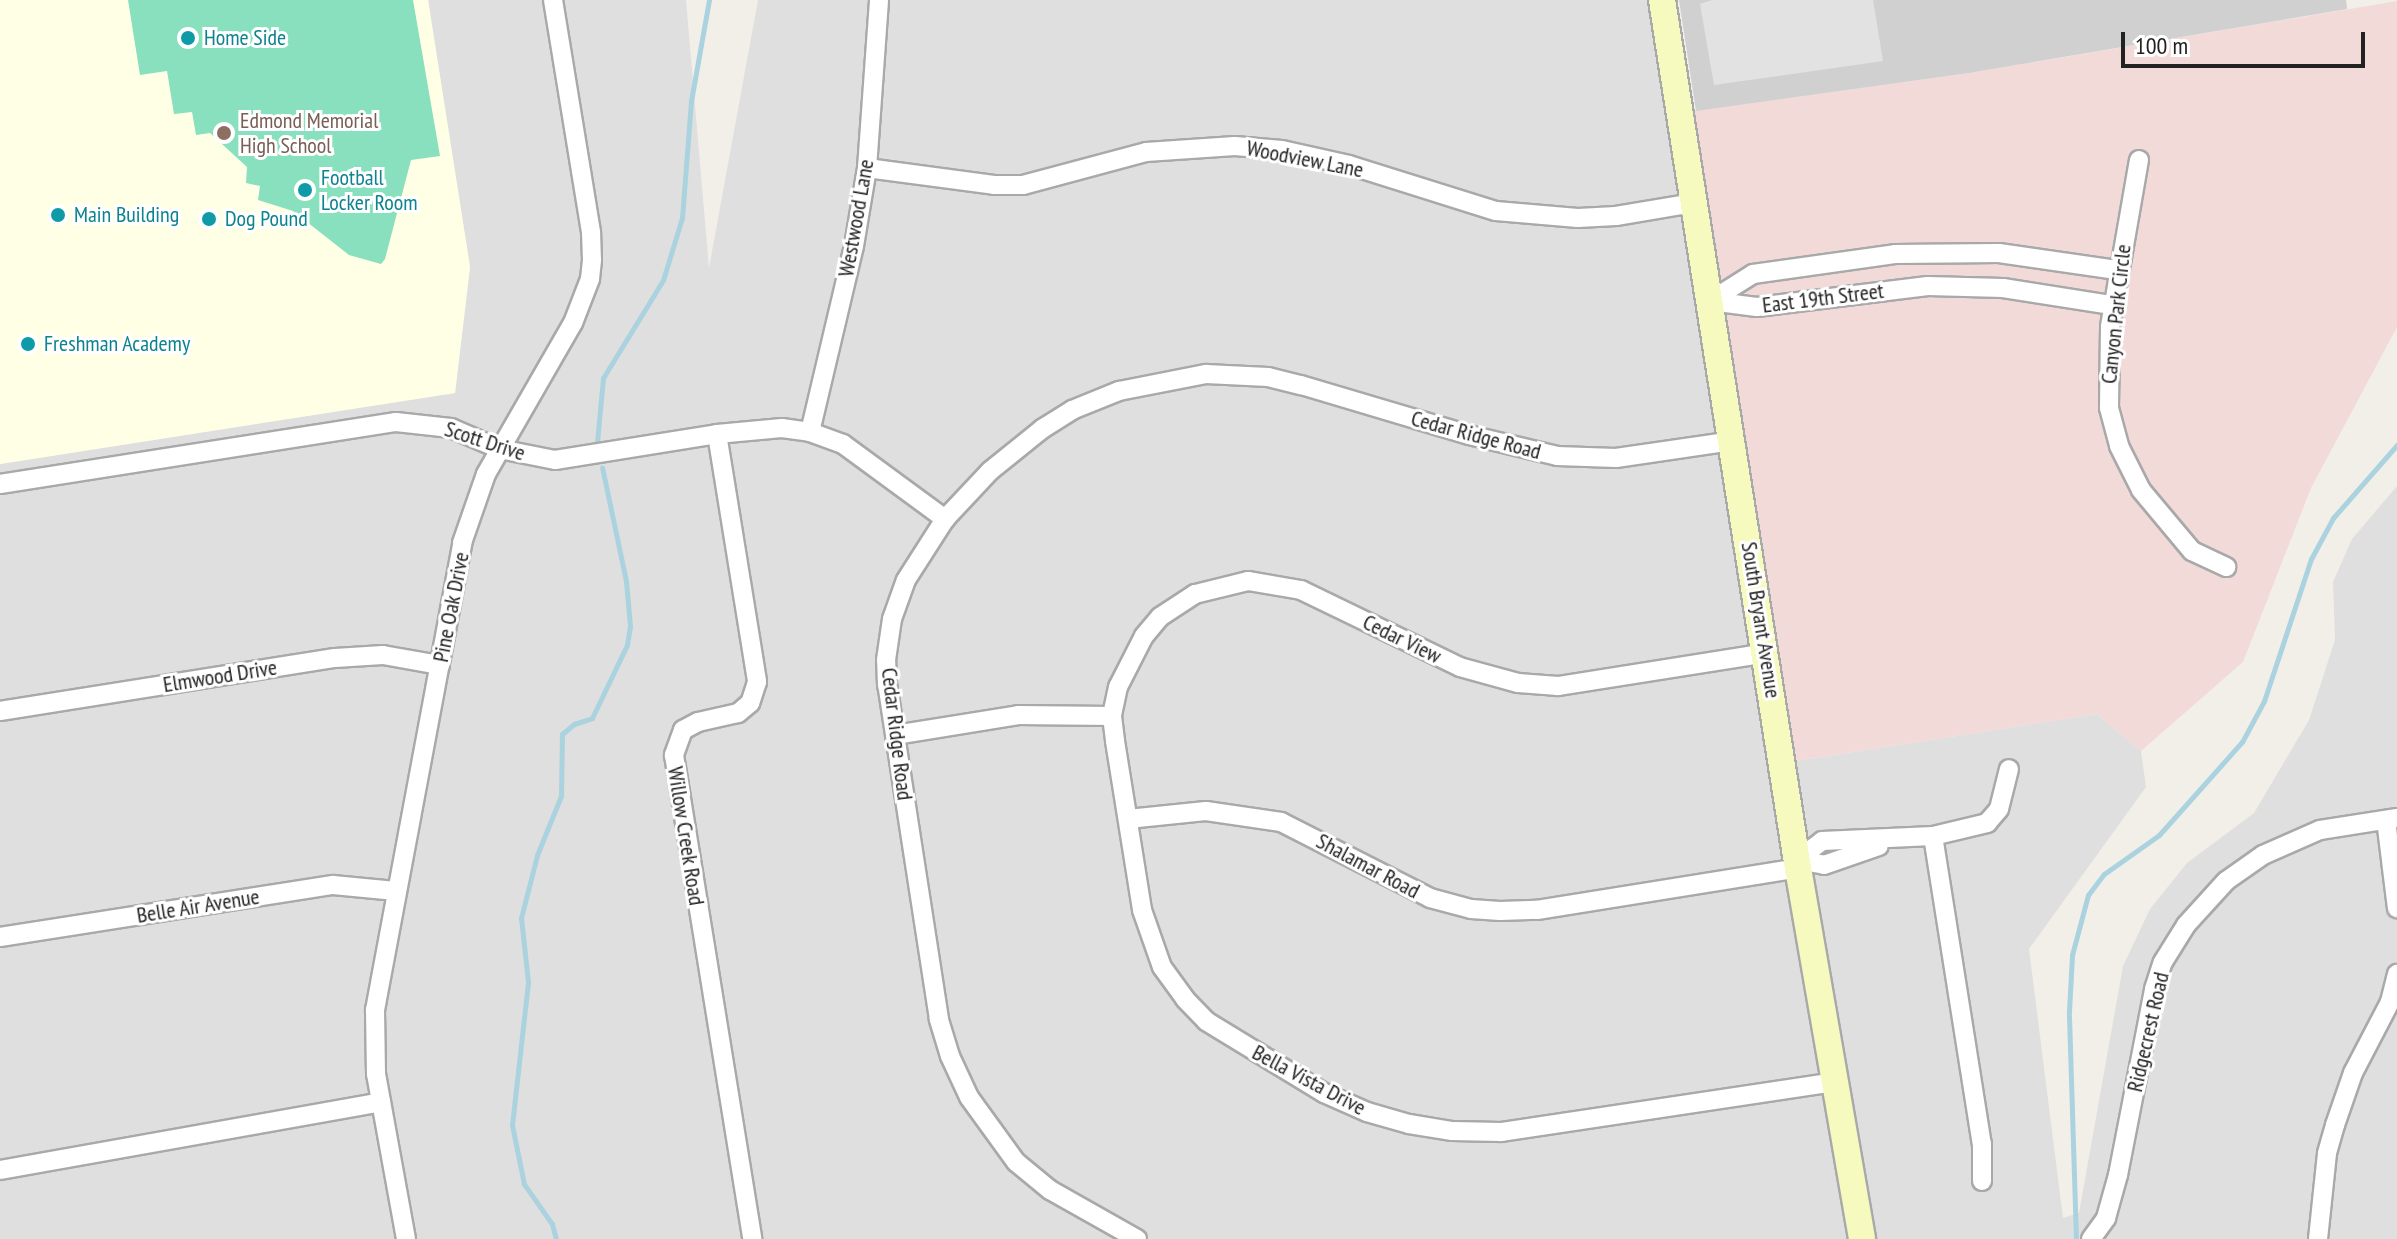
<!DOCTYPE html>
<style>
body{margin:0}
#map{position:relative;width:2397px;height:1239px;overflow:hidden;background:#f2efe9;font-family:"PT Sans Narrow",sans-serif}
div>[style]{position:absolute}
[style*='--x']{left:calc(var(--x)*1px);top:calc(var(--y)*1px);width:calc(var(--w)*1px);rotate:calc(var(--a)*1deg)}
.residential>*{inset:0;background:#e0dfdf}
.commercial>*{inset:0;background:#f2dad9}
.education>*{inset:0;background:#ffffe5}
.religious>*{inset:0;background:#d0d0d0}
.pitch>*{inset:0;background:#88e0be}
.parking>*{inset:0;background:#e2e2e2}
.stream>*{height:5px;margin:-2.5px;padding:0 2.5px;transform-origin:2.5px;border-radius:2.5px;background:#aad3df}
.roads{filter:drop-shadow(2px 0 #a9a9a9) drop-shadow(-2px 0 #a9a9a9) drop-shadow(0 2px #a9a9a9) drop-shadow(0 -2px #a9a9a9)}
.street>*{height:18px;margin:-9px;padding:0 9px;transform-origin:9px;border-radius:9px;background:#fff}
.secondary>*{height:26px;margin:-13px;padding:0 13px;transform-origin:13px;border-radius:13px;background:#f7fabf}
.dots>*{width:22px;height:22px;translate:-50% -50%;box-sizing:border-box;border:4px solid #fff;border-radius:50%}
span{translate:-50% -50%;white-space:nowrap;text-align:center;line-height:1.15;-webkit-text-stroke:6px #fff;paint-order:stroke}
.culture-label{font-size:22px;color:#0d838f}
.left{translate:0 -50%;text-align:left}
.education-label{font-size:22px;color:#785e54}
.street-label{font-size:22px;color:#222}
.scale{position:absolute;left:2121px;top:32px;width:244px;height:36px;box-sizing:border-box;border:4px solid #222;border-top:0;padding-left:10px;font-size:24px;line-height:28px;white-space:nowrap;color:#222;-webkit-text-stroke:6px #fff;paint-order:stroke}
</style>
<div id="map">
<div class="residential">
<div style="clip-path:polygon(428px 0,686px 0,709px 268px,758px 0,1662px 0,1783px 763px,2097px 714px,2141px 751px,2146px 787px,2029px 949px,2063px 1218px,2079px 1213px,2123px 966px,2150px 909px,2187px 863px,2254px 813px,2309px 720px,2335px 640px,2333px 582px,2352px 539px,2397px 486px,2397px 1239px,0 1239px,0 464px,455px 393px,470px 267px)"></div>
</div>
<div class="commercial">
<div style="clip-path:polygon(2397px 1px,2397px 327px,2311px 488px,2243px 662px,2141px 751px,2097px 714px,1783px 763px,1679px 113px,1969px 73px)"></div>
</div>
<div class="education">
<div style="clip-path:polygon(0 0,428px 0,470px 267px,455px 393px,0 464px)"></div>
</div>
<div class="religious">
<div style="clip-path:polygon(1679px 0,2346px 0,2347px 9px,1969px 73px,1696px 111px)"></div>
</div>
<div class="pitch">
<div style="clip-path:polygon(128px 0,413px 0,440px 156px,411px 160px,385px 259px,381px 264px,349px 255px,293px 211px,258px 200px,260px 186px,246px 183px,247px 167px,210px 133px,196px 135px,192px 112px,174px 114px,167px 71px,140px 75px)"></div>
</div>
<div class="parking">
<div style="clip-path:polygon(1712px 0,1873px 0,1883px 61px,1714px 85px,1700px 4px)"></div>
</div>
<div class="stream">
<div style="--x:597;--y:442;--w:64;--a:-84.6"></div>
<div style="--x:603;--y:378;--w:115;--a:-58.5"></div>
<div style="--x:663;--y:280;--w:65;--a:-73"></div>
<div style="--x:682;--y:218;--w:117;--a:-85.6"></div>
<div style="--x:691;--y:101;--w:103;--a:-79.9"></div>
<div style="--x:556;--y:1239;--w:16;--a:-105"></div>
<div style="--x:552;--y:1224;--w:49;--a:-125"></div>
<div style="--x:524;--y:1184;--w:60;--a:-101.5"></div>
<div style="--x:512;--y:1125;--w:144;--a:-83.6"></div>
<div style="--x:528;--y:982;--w:64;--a:-96.2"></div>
<div style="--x:521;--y:918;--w:65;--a:-75.7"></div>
<div style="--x:537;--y:855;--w:64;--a:-67.9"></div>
<div style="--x:561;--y:796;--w:62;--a:-89.1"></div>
<div style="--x:562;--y:734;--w:16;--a:-40"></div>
<div style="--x:574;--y:724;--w:19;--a:-18"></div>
<div style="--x:592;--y:718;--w:81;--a:-64.4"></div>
<div style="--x:627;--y:645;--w:19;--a:-81"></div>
<div style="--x:630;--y:626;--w:45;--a:-95.1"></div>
<div style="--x:626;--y:581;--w:116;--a:-101.9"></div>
<div style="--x:2076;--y:1239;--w:228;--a:-91.8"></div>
<div style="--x:2069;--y:1011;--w:56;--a:-86.9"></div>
<div style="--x:2072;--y:955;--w:62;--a:-75.1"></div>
<div style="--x:2088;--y:895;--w:26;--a:-53"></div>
<div style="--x:2104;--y:874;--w:67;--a:-35.3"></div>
<div style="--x:2159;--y:835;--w:125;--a:-48.3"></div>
<div style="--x:2242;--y:742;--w:47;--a:-61.8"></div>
<div style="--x:2264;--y:701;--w:150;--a:-71.7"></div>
<div style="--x:2311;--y:559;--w:47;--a:-61.8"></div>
<div style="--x:2333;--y:518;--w:97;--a:-48.8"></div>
</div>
<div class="roads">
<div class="street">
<div style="--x:2139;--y:160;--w:169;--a:99.9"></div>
<div style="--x:2110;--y:327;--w:81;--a:90.7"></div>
<div style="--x:2109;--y:408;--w:39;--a:75"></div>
<div style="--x:2119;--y:446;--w:49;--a:63.4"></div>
<div style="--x:2141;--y:490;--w:80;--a:50.1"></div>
<div style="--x:2192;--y:551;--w:38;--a:25"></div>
<div style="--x:867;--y:168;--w:128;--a:7.6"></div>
<div style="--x:994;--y:185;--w:29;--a:0"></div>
<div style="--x:1023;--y:185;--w:127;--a:-15"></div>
<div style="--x:1146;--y:152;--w:89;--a:-3.9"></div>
<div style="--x:1235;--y:146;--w:47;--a:4.9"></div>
<div style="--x:1282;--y:150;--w:69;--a:12.6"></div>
<div style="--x:1349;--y:165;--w:154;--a:17.4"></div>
<div style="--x:1496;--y:211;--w:82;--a:4.9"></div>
<div style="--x:1578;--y:218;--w:38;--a:-3"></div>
<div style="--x:1616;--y:216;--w:79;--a:-9.5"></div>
<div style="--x:1710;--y:301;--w:51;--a:-32.1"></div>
<div style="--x:1753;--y:274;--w:143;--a:-8"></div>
<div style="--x:1895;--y:254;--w:104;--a:-0.6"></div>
<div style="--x:1999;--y:253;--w:119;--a:8.2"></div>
<div style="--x:1710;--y:301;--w:47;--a:7.3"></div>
<div style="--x:1757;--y:307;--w:172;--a:-7"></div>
<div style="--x:1928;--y:286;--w:75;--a:1.5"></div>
<div style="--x:2003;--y:288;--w:110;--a:8.9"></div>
<div style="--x:810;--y:432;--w:191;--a:-76.7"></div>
<div style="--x:854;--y:246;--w:79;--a:-80.5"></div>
<div style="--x:867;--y:168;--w:168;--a:-85.9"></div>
<div style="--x:717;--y:434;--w:251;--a:80.8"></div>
<div style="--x:757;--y:682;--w:22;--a:108"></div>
<div style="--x:750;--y:703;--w:16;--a:140"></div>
<div style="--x:738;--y:713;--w:41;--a:167.3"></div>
<div style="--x:698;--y:722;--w:17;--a:152"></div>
<div style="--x:683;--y:730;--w:27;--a:110"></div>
<div style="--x:674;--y:755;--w:490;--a:80.8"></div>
<div style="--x:0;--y:484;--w:401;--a:-8.9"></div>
<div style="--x:396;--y:422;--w:55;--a:6.2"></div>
<div style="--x:451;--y:428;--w:53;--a:23.2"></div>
<div style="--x:500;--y:449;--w:56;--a:11.3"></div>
<div style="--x:555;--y:460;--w:164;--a:-9.1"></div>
<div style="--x:717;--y:434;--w:65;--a:-5.3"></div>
<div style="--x:782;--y:428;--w:28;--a:8"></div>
<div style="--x:810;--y:432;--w:35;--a:20"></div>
<div style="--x:843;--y:444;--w:127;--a:36.3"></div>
<div style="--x:1767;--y:653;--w:212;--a:171"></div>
<div style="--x:1558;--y:686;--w:40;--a:-175.7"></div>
<div style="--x:1518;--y:683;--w:60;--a:-164.6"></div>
<div style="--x:1460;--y:667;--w:177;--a:-154.2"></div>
<div style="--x:1301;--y:590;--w:54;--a:-170.4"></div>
<div style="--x:1248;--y:581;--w:55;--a:166.2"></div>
<div style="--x:1195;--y:594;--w:42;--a:146.7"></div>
<div style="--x:1160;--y:617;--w:25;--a:130"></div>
<div style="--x:1144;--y:636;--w:57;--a:117"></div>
<div style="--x:1118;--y:687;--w:30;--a:102"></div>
<div style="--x:1112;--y:716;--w:25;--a:83"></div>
<div style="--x:1115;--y:741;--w:171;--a:80.9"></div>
<div style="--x:1142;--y:910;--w:60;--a:70.7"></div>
<div style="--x:1162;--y:967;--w:39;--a:54"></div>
<div style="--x:1185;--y:999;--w:30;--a:46"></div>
<div style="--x:1206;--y:1021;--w:138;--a:31.4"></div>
<div style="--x:1324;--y:1093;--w:47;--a:23.8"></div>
<div style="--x:1367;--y:1112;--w:44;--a:15.9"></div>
<div style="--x:1409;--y:1124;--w:44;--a:9.2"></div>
<div style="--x:1452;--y:1131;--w:49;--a:1.2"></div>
<div style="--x:1501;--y:1132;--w:338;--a:-8.5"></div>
<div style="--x:0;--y:711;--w:339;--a:-9"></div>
<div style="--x:335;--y:658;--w:48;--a:-3.6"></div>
<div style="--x:383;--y:655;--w:58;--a:10"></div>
<div style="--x:895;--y:735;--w:125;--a:-9.2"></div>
<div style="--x:1018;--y:715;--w:94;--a:0.6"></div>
<div style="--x:1128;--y:819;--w:78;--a:-5.9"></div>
<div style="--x:1206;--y:811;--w:76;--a:8.3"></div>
<div style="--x:1281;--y:822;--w:167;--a:27"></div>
<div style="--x:1430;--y:898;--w:42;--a:15"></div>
<div style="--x:1471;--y:909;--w:29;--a:4"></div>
<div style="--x:1500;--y:911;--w:37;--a:-2"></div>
<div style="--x:1537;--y:910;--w:264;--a:-9.1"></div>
<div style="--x:2386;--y:820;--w:89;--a:82.9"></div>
<div style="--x:1933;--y:836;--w:56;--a:-13.5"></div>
<div style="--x:1987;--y:823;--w:18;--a:-49"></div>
<div style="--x:1999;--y:809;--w:41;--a:-76"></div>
<div style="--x:1797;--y:860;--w:31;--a:-37"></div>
<div style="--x:1822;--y:841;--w:111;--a:-2.6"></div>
<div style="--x:1933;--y:836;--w:312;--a:81"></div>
<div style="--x:1982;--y:1144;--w:37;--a:90"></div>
<div style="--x:1797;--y:860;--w:27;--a:10"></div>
<div style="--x:1824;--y:865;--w:58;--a:-19.1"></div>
<div style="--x:0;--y:937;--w:337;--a:-8.9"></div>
<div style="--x:333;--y:885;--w:63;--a:5.4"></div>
<div style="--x:0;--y:1170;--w:387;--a:-10.1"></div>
<div style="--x:406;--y:1239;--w:168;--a:-100.3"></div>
<div style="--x:376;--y:1074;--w:64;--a:-90.9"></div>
<div style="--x:375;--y:1010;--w:475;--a:-79.4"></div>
<div style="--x:462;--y:543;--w:73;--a:-70.8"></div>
<div style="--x:486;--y:474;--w:174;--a:-60.1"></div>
<div style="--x:573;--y:323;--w:47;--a:-68.9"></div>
<div style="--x:590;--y:279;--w:19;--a:-84"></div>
<div style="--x:592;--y:260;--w:28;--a:-92"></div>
<div style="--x:591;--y:232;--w:235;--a:-99.3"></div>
<div style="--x:1137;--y:1239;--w:100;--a:-150.6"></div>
<div style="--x:1050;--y:1190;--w:44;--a:-140.5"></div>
<div style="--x:1016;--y:1162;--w:80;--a:-125.9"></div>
<div style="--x:969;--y:1097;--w:45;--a:-114.9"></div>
<div style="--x:950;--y:1056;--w:39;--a:-107"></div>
<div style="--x:939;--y:1019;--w:338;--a:-98.8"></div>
<div style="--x:887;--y:685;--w:25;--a:-92"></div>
<div style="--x:886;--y:660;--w:41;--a:-81.7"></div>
<div style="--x:892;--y:619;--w:41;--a:-70.3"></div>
<div style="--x:906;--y:580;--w:72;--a:-57.4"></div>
<div style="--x:945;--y:519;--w:66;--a:-46.8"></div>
<div style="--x:990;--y:471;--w:67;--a:-38.9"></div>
<div style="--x:1042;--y:429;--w:36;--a:-32"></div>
<div style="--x:1072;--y:410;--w:51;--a:-22"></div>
<div style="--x:1119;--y:391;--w:89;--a:-11.1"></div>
<div style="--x:1206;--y:374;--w:62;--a:2.8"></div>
<div style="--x:1268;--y:377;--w:34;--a:14"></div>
<div style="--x:1301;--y:385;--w:175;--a:16.6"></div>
<div style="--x:1469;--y:435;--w:90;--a:13.4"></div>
<div style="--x:1557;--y:456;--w:59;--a:1.9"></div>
<div style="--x:1616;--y:458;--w:117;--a:-8.3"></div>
<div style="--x:2091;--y:1239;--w:26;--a:-54"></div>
<div style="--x:2106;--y:1218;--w:45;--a:-74.4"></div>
<div style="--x:2118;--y:1175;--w:189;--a:-79"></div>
<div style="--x:2154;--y:989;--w:28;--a:-72"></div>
<div style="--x:2163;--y:962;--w:44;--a:-58.1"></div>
<div style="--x:2186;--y:925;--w:59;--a:-47.7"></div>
<div style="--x:2226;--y:881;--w:45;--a:-35.1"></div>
<div style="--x:2263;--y:855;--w:62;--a:-23.7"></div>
<div style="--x:2320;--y:830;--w:78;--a:-8.9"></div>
<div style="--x:2318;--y:1239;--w:86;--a:-84"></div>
<div style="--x:2327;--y:1153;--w:29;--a:-74"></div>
<div style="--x:2335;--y:1125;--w:55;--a:-70.9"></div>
<div style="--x:2353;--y:1073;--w:80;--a:-62.5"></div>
<div style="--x:2390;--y:1002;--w:29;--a:-76"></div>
</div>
<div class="secondary">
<div style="--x:1662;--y:0;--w:879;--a:81.1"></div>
<div style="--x:1798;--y:868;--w:376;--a:80.2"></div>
</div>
</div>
<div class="dots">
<div style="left:188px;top:38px;background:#0f9aa8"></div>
<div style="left:224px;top:133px;background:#8d6e63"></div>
<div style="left:305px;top:190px;background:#0f9aa8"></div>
<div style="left:58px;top:215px;background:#0f9aa8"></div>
<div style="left:209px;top:219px;background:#0f9aa8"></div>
<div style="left:28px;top:344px;background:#0f9aa8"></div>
</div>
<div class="culture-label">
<span class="left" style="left:204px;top:38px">Home Side</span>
<span class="left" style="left:321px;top:190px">Football<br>Locker Room</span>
<span class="left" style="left:74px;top:215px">Main Building</span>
<span class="left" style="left:225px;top:219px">Dog Pound</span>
<span class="left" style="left:44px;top:344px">Freshman Academy</span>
</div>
<div class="education-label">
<span class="left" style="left:240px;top:133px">Edmond Memorial<br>High School</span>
</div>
<div class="street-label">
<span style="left:1305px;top:159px;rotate:11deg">Woodview Lane</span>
<span style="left:856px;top:218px;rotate:-80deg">Westwood Lane</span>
<span style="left:1823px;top:298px;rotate:-7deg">East 19th Street</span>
<span style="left:2116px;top:314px;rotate:-84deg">Canyon Park Circle</span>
<span style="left:1476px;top:435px;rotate:15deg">Cedar Ridge Road</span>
<span style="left:485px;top:441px;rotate:18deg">Scott Drive</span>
<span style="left:451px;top:607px;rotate:-79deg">Pine Oak Drive</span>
<span style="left:1761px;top:620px;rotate:81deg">South Bryant Avenue</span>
<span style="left:1402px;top:639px;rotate:26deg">Cedar View</span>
<span style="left:220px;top:676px;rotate:-9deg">Elmwood Drive</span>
<span style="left:897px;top:734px;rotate:83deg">Cedar Ridge Road</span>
<span style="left:686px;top:836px;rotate:81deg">Willow Creek Road</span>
<span style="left:1368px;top:866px;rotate:28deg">Shalamar Road</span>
<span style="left:198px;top:906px;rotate:-9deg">Belle Air Avenue</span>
<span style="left:2148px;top:1032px;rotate:-77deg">Ridgecrest Road</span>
<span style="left:1309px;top:1080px;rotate:28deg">Bella Vista Drive</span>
</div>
<div class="scale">100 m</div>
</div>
